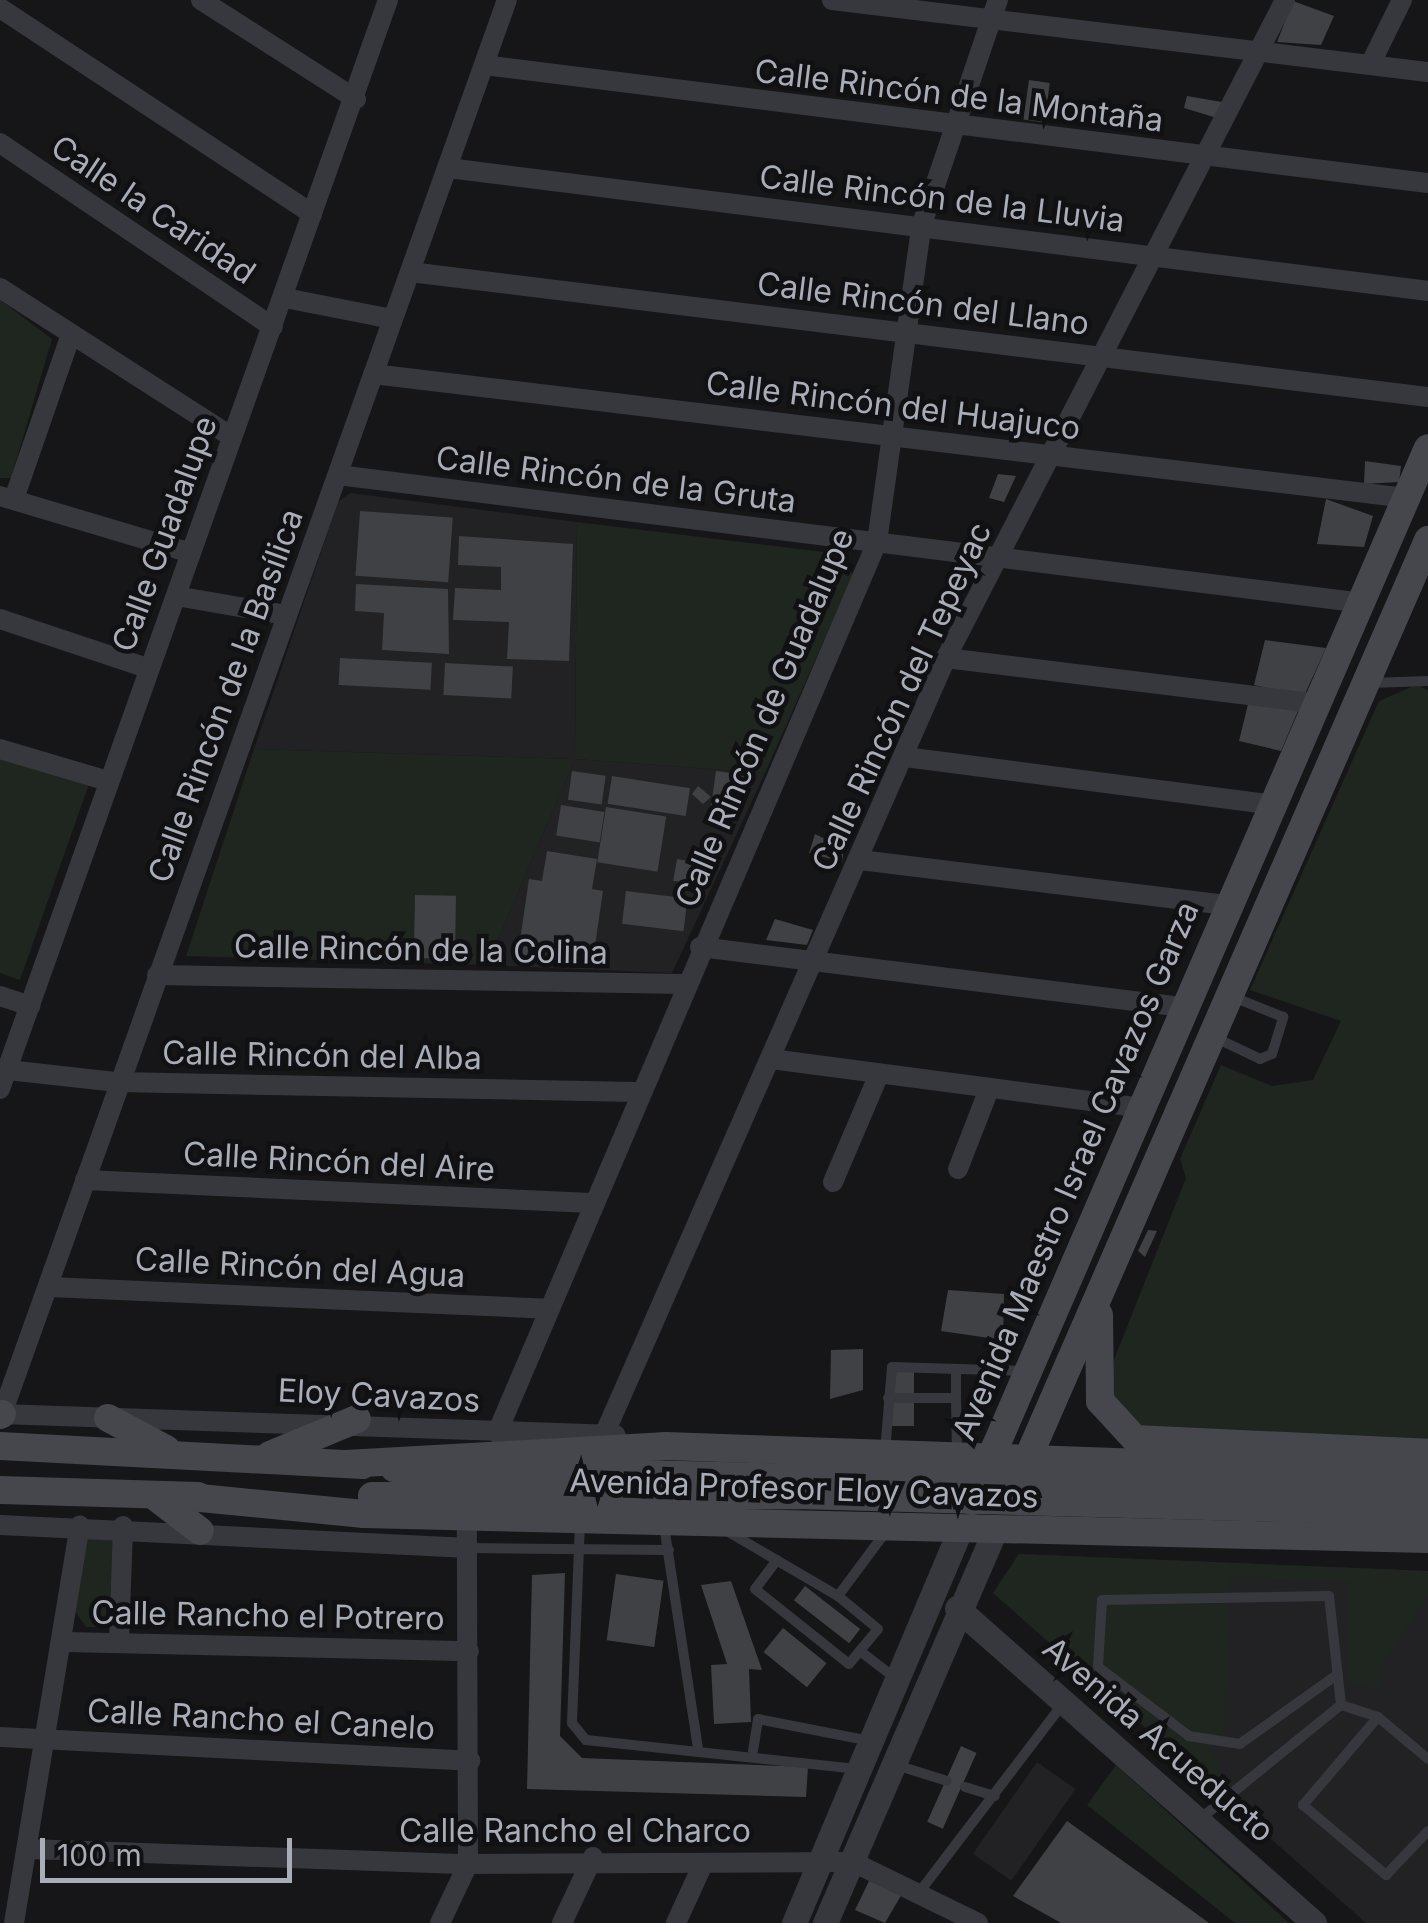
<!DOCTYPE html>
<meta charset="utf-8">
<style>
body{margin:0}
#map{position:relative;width:1428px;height:1923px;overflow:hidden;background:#161618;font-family:Inter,sans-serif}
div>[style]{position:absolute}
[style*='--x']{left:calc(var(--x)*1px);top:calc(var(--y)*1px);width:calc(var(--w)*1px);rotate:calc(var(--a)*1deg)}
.built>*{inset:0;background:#222225;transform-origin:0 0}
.green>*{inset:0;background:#1e261f}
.building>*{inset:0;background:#404145;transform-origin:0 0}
.service>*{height:10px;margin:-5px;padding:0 5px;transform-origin:5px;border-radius:5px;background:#37383d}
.minor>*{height:20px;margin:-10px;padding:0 10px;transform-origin:10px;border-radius:10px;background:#37383d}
.tertiary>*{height:25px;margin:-12.5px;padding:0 12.5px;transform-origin:12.5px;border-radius:12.5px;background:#37383d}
.secondary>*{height:28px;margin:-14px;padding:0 14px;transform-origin:14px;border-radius:14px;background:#45474d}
.secondary-bridge>*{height:28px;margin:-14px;padding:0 14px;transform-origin:14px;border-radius:14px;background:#45474d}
span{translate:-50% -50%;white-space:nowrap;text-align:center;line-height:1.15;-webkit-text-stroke:9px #111113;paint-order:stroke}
.street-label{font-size:32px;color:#a8adb8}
.scale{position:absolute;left:40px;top:1838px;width:252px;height:45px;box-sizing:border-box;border:5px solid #a8adb8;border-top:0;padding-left:12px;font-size:30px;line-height:35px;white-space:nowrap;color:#a8adb8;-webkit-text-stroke:8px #111113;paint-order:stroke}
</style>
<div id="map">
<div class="built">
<div style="clip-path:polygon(350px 493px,577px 522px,575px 759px,765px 773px,672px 973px,487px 965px,575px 759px,254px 749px,338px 502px)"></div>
<div style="clip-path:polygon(1019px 1554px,1428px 1571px,1428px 1923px,1366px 1923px,993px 1593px)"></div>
<div style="left:1037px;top:1762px;width:47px;height:112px;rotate:35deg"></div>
</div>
<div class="green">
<div style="clip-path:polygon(0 300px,52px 339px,11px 478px,0 478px)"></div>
<div style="clip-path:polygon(577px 522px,840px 554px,853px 575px,765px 773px,575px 759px,487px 965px,186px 956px,254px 749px,575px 759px)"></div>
<div style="clip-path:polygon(1416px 685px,1428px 690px,1428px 1442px,1139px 1431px,1112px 1401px,1108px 1375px,1186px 1178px,1180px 1159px,1221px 1065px,1272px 1086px,1313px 1080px,1341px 1021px,1250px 990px,1379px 701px)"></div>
<div style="clip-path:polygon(0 757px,89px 784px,20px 980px,0 973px)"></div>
<div style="clip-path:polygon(84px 1538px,118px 1541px,110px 1616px,98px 1627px,86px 1627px,73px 1608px)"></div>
<div style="clip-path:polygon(1019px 1554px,1428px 1571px,1428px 1595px,1385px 1661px,1378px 1689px,1349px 1681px,1350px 1582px,1230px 1576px,1224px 1737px,1209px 1749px,1222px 1768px,1207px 1782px,993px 1593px)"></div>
<div style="clip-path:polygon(1116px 1765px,1289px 1923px,1235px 1923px,1087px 1805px)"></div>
</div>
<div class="building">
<div style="clip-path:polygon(1293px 1px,1334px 16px,1321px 45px,1277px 42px)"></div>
<div style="left:1029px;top:80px;width:21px;height:40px;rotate:8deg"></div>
<div style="clip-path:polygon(1187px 96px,1222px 102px,1217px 118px,1184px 108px)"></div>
<div style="clip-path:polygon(1365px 461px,1401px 466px,1399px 482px,1364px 484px)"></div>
<div style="clip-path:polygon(998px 474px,1016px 476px,1004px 502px,989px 498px)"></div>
<div style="clip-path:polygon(1326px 499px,1373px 516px,1364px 547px,1317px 544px)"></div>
<div style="left:360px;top:511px;width:93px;height:65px;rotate:4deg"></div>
<div style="clip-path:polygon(459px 536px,573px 544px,569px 661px,507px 659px,509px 622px,453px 620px,455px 588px,501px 590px,501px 567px,458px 565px)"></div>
<div style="clip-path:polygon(356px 584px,448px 589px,449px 654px,382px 650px,384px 613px,355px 611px)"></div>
<div style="clip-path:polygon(1265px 640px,1326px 648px,1304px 696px,1254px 685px)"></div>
<div style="left:340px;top:658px;width:92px;height:27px;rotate:3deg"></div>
<div style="left:445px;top:663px;width:68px;height:32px;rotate:3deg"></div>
<div style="clip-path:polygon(1249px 700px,1298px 711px,1281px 751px,1239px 741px)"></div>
<div style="left:572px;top:771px;width:34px;height:29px;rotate:8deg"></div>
<div style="left:716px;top:771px;width:29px;height:39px;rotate:8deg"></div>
<div style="left:612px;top:776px;width:79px;height:28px;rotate:9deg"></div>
<div style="clip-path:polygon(698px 786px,711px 797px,703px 804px,692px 794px)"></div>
<div style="left:561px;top:805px;width:44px;height:31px;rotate:9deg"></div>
<div style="left:606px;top:807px;width:61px;height:56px;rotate:9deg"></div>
<div style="clip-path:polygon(815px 834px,844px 848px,842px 862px,809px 853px)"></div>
<div style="clip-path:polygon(547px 851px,597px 859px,592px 889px,603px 891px,592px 966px,518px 954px,529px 879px,542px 881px)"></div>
<div style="left:677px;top:859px;width:36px;height:22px;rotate:10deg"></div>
<div style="left:626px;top:891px;width:62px;height:33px;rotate:7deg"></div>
<div style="left:415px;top:895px;width:41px;height:63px;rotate:1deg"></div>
<div style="clip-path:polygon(775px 919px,813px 930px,807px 945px,766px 940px)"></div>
<div style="clip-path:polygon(1148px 1230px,1157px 1231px,1145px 1257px,1138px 1251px)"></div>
<div style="clip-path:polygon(948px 1290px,1004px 1294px,1003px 1340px,941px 1331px)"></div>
<div style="clip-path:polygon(863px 1349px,863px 1390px,830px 1399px,831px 1350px)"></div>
<div style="left:892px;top:1369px;width:22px;height:57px"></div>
<div style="clip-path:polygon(565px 1573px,560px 1736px,582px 1758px,808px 1767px,806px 1797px,527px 1789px,532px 1575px)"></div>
<div style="left:616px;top:1574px;width:48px;height:67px;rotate:8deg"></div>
<div style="clip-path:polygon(731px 1581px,762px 1670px,749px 1669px,751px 1722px,714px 1724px,711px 1665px,727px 1664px,701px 1585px)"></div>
<div style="left:805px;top:1586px;width:70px;height:18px;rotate:38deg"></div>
<div style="left:783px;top:1628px;width:56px;height:31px;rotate:39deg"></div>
<div style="left:961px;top:1746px;width:17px;height:83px;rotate:24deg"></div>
<div style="clip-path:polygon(1067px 1821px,1179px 1901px,1209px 1923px,1061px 1923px,1013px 1896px)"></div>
<div style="clip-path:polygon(869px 1881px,903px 1892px,885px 1923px,855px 1910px)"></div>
</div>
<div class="service">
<div style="--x:1371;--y:683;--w:57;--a:-2"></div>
<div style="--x:1216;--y:1038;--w:49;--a:25.5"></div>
<div style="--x:1260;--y:1059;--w:13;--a:-23"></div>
<div style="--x:1272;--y:1054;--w:39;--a:-73"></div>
<div style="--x:1283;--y:1017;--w:54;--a:-158.2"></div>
<div style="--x:956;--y:1369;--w:29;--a:90"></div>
<div style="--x:888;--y:1398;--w:68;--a:0"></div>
<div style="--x:956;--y:1398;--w:57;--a:89"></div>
<div style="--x:885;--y:1452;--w:85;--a:-85.3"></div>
<div style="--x:892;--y:1367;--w:132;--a:1.7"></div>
<div style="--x:580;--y:1523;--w:200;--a:92.3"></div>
<div style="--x:572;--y:1723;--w:22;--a:51"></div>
<div style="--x:586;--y:1740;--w:274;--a:6.1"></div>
<div style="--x:664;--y:1526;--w:226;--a:81.3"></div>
<div style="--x:725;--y:1530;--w:131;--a:30.3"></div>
<div style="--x:838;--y:1596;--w:82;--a:-53.4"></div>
<div style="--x:468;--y:1548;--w:201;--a:0.6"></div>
<div style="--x:777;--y:1560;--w:36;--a:127"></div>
<div style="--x:755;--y:1589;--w:120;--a:38.6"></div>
<div style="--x:849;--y:1664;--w:45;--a:-50.4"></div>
<div style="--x:878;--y:1629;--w:52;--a:-140.5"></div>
<div style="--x:860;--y:1651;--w:44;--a:37.6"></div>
<div style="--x:1338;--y:1674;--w:120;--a:144.5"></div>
<div style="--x:1240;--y:1744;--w:52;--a:-171.1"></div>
<div style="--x:1189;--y:1736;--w:114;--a:-142.8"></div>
<div style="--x:1098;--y:1667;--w:67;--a:-86.6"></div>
<div style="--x:1102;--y:1600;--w:227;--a:-1"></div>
<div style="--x:1329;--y:1596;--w:110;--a:83.7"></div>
<div style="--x:1341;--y:1705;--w:39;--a:18"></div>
<div style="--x:1378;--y:1717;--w:65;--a:40"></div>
<div style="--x:1378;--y:1717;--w:116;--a:130.4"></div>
<div style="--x:1303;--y:1805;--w:109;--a:40.1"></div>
<div style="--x:1386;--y:1875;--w:61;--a:-46.3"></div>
<div style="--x:753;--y:1751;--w:32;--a:-81"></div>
<div style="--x:758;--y:1719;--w:114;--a:11.1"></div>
<div style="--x:896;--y:1765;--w:53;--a:17.4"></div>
<div style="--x:965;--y:1787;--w:31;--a:17"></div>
<div style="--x:1200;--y:1819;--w:181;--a:-39"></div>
<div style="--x:921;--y:1890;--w:238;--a:-52.7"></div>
</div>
<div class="minor">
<div style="--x:201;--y:0;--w:184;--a:32.6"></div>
<div style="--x:832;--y:0;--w:600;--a:6.89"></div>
<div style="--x:0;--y:8;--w:374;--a:33.4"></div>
<div style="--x:484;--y:65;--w:951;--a:7.13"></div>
<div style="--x:1370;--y:65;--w:72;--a:-63.8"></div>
<div style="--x:0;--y:143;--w:329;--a:34"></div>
<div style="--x:448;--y:168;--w:988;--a:7.15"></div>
<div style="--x:410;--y:272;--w:1026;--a:7"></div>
<div style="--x:0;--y:288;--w:276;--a:32.7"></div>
<div style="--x:285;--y:298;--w:109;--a:11.1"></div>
<div style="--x:373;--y:374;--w:1040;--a:6.84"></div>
<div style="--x:338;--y:475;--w:1033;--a:7.12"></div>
<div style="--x:0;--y:496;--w:199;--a:16.6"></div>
<div style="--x:15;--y:496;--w:171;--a:-70.9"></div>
<div style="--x:176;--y:596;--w:112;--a:9.8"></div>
<div style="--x:0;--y:619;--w:155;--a:18.4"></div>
<div style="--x:946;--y:658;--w:376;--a:7"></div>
<div style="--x:0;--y:749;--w:113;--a:16.5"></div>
<div style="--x:905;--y:757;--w:373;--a:7.4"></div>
<div style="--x:860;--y:860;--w:371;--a:7"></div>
<div style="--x:700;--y:947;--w:489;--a:7.1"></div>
<div style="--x:157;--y:975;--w:527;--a:0.98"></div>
<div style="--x:0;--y:996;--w:32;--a:18"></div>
<div style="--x:771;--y:1059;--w:370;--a:7.5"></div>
<div style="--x:8;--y:1070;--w:110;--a:6.3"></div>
<div style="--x:117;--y:1082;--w:519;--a:1.1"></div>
<div style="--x:0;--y:1089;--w:1156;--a:-70.39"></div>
<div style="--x:958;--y:1169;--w:86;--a:-68.8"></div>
<div style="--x:85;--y:1180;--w:507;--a:2.6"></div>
<div style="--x:833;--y:1182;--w:117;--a:-66.9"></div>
<div style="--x:50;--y:1287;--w:497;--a:2.5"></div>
<div style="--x:0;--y:1414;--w:616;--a:1.95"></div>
<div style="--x:2;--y:1414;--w:1501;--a:-70.35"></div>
<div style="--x:497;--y:1433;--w:969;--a:-66.9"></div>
<div style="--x:877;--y:542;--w:318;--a:-82"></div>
<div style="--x:921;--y:227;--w:240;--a:-71.3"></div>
<div style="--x:604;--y:1435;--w:849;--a:-66.24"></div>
<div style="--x:946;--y:658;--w:740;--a:-62.74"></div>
<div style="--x:0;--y:1525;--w:469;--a:2.8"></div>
<div style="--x:65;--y:1642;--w:404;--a:1.3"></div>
<div style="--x:119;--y:1642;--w:116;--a:-88"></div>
<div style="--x:0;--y:1737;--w:471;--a:2.9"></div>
<div style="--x:29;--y:1849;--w:439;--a:2"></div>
<div style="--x:468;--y:1864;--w:385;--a:-0.3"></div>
<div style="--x:853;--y:1862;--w:139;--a:26"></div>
<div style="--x:14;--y:1923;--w:403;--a:-80.6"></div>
<div style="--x:440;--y:1923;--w:65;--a:-64.6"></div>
<div style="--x:468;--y:1864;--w:348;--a:-90.2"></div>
<div style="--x:562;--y:1923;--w:73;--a:-64.8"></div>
<div style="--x:676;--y:1923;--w:65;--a:-65.4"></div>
</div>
<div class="tertiary">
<div style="--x:957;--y:1608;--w:476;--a:41.4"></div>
<div style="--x:794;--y:1923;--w:427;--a:-67.1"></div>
<div style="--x:825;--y:1923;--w:428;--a:-66.6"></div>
</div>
<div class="secondary">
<div style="--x:1099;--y:1315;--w:86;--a:89.3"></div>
<div style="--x:1100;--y:1401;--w:52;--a:47.4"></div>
<div style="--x:1135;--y:1439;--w:293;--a:2.7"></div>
<div style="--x:0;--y:1415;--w:2;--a:-27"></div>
<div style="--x:108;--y:1418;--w:66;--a:28.1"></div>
<div style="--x:0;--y:1446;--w:363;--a:3"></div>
<div style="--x:270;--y:1455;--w:94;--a:-22.5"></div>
<div style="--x:346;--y:1464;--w:321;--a:-3.2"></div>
<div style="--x:666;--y:1446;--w:762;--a:2.03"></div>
<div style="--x:1021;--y:1474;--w:1019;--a:-66.45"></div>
<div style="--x:0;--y:1490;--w:198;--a:1.7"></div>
<div style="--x:153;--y:1495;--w:59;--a:37.5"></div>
<div style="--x:180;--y:1496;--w:185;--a:5.6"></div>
<div style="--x:364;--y:1514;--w:1064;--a:1.35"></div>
<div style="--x:972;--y:1501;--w:1147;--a:-66.59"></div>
</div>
<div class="secondary-bridge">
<div style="--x:394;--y:1468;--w:1023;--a:1.4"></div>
<div style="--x:372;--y:1496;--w:427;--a:-0.1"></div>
<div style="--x:799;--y:1495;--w:629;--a:1.55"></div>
</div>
<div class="street-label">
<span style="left:959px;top:96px;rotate:7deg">Calle Rincón de la Montaña</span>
<span style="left:942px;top:199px;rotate:7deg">Calle Rincón de la Lluvia</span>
<span style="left:153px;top:210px;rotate:34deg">Calle la Caridad</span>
<span style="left:923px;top:304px;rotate:7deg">Calle Rincón del Llano</span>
<span style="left:893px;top:406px;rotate:7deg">Calle Rincón del Huajuco</span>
<span style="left:616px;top:480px;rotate:7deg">Calle Rincón de la Gruta</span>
<span style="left:165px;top:534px;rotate:-70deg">Calle Guadalupe</span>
<span style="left:226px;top:696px;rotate:-70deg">Calle Rincón de la Basílica</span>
<span style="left:902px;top:697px;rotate:-65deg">Calle Rincón del Tepeyac</span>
<span style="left:765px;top:718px;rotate:-67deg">Calle Rincón de Guadalupe</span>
<span style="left:421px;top:950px;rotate:1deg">Calle Rincón de la Colina</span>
<span style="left:322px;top:1056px;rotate:1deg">Calle Rincón del Alba</span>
<span style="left:339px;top:1162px;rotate:3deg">Calle Rincón del Aire</span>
<span style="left:1076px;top:1171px;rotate:-67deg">Avenida Maestro Israel Cavazos Garza</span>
<span style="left:300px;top:1268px;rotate:3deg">Calle Rincón del Agua</span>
<span style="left:379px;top:1396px;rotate:3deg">Eloy Cavazos</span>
<span style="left:804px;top:1489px;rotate:2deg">Avenida Profesor Eloy Cavazos</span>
<span style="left:268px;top:1616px;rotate:1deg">Calle Rancho el Potrero</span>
<span style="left:261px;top:1720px;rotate:3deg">Calle Rancho el Canelo</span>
<span style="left:1158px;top:1740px;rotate:41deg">Avenida Acueducto</span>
<span style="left:575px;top:1831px">Calle Rancho el Charco</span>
</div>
<div class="scale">100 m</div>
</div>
